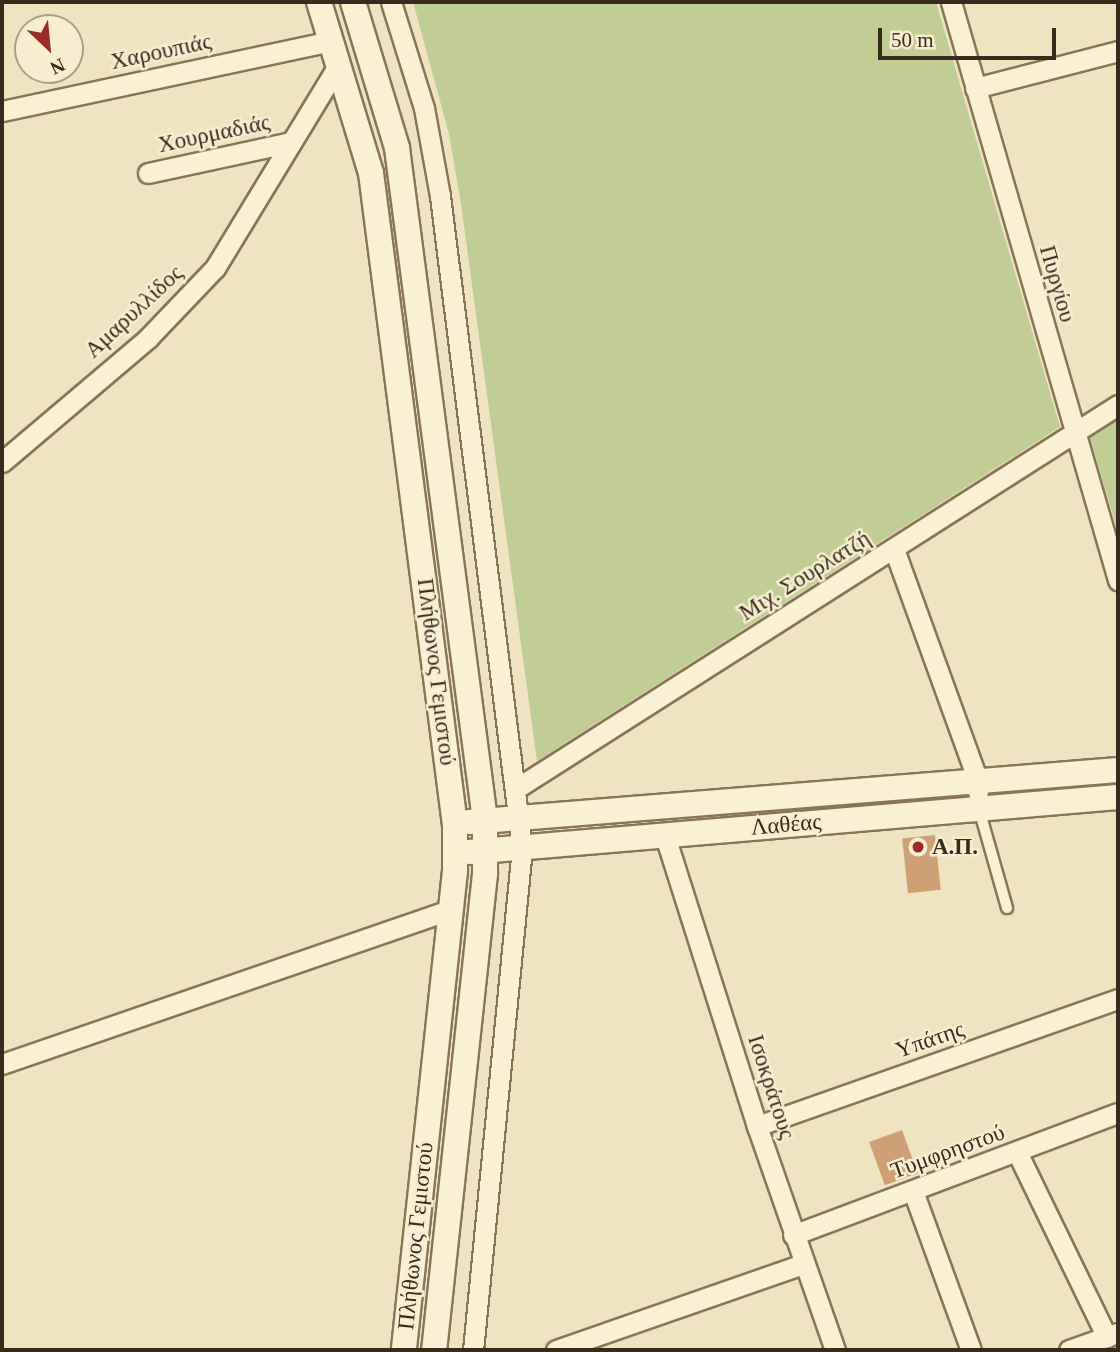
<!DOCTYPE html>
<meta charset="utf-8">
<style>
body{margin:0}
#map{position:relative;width:1120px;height:1352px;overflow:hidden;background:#efe4bf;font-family:Georgia,serif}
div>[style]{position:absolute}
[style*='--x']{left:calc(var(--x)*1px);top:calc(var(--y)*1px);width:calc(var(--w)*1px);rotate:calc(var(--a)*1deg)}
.green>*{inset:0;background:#c2cd93}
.building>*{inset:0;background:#cea074;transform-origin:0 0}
.roads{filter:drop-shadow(2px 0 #887557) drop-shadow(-2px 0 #887557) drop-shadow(0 2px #887557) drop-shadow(0 -2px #887557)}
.service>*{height:10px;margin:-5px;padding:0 5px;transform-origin:5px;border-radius:5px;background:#faf1d2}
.minor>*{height:19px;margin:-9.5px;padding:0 9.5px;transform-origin:9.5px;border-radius:9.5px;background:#faf1d2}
.tertiary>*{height:24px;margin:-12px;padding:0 12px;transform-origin:12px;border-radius:12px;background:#faf1d2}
.dots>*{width:19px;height:19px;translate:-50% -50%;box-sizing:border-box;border:4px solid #f6eecf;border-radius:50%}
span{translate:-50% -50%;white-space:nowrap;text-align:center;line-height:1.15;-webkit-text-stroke:5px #f6eecf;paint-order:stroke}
.street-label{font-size:23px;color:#372b1c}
.poi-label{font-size:23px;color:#372b1c;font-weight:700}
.left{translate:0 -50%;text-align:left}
.frame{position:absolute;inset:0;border:4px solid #372b1c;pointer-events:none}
.north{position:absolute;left:14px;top:14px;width:70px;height:70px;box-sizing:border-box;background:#f6eecf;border:2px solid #aaa087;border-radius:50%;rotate:154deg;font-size:19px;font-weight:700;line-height:28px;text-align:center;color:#372b1c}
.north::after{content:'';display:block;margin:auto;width:24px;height:32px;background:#992d25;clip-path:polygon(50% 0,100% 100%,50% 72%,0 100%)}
.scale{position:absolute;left:878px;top:28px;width:178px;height:32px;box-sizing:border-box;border:4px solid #372b1c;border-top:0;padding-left:9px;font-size:21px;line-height:24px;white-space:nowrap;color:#372b1c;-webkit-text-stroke:5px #f6eecf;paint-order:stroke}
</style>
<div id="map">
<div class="green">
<div style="clip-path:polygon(413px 2px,936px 2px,1060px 427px,537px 761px,461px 204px,449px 134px)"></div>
<div style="clip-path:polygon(1118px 420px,1118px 532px,1090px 438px)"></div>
</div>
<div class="building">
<div style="left:935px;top:835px;width:55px;height:33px;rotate:84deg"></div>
<div style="left:902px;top:1130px;width:46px;height:35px;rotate:70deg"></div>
</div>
<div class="roads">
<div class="service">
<div style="--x:979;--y:809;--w:103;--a:74.2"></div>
</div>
<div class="minor">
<div style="--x:391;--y:2;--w:111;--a:72.7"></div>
<div style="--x:424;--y:108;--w:89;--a:79.7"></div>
<div style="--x:440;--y:196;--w:657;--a:82.83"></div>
<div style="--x:522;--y:848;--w:504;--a:95.57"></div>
<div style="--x:951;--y:2;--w:602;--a:73.88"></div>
<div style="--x:975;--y:88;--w:148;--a:-14.5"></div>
<div style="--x:2;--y:111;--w:336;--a:-12"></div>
<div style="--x:148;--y:173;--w:146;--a:-12.2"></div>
<div style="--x:2;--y:462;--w:192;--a:-40.3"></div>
<div style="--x:148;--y:338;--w:97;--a:-46.3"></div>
<div style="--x:215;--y:268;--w:237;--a:-58.7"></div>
<div style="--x:894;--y:549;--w:247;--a:70.1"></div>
<div style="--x:978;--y:781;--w:11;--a:90"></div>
<div style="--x:517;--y:788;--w:713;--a:-32.51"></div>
<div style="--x:665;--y:836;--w:304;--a:72.4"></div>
<div style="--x:757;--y:1126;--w:237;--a:70.8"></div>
<div style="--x:2;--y:1064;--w:475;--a:-19"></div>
<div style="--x:757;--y:1126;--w:383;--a:-19.4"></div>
<div style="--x:1017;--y:1152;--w:206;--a:64.1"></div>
<div style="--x:913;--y:1191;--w:169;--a:70"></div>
<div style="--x:793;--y:1235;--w:347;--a:-20.6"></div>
<div style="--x:556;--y:1350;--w:262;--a:-19.2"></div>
<div style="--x:1069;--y:1350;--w:51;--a:-19.5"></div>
</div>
<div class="tertiary">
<div style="--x:319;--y:2;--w:179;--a:73.1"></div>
<div style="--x:371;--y:173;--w:657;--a:82.66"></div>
<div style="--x:455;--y:825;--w:46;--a:90"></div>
<div style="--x:455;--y:871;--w:482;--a:96.1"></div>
<div style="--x:353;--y:2;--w:152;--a:73.2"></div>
<div style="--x:397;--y:148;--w:678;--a:82.54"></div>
<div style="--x:485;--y:820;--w:54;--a:90"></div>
<div style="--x:485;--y:874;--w:479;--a:96.1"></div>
<div style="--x:469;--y:822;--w:651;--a:-4.58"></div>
<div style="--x:469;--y:852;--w:651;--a:-4.84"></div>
</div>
</div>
<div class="dots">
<div style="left:918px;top:847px;background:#992d25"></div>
</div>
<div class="street-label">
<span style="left:161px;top:52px;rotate:-12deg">Χαρουπιάς</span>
<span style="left:214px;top:134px;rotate:-12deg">Χουρμαδιάς</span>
<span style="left:1057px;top:284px;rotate:74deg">Πυργίου</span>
<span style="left:134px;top:312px;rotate:-43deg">Αμαρυλλίδος</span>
<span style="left:805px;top:576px;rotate:-32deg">Μιχ. Σουρλατζή</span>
<span style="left:436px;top:672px;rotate:83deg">Πλήθωνος Γεμιστού</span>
<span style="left:786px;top:825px;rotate:-5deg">Λαθέας</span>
<span style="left:930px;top:1040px;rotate:-19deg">Υπάτης</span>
<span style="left:771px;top:1087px;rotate:72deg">Ισοκράτους</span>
<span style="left:948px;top:1152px;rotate:-20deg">Τυμφρηστού</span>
<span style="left:416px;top:1236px;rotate:-84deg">Πλήθωνος Γεμιστού</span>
</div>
<div class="poi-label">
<span class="left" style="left:932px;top:847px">Α.Π.</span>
</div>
<div class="frame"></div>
<div class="north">N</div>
<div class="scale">50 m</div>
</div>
